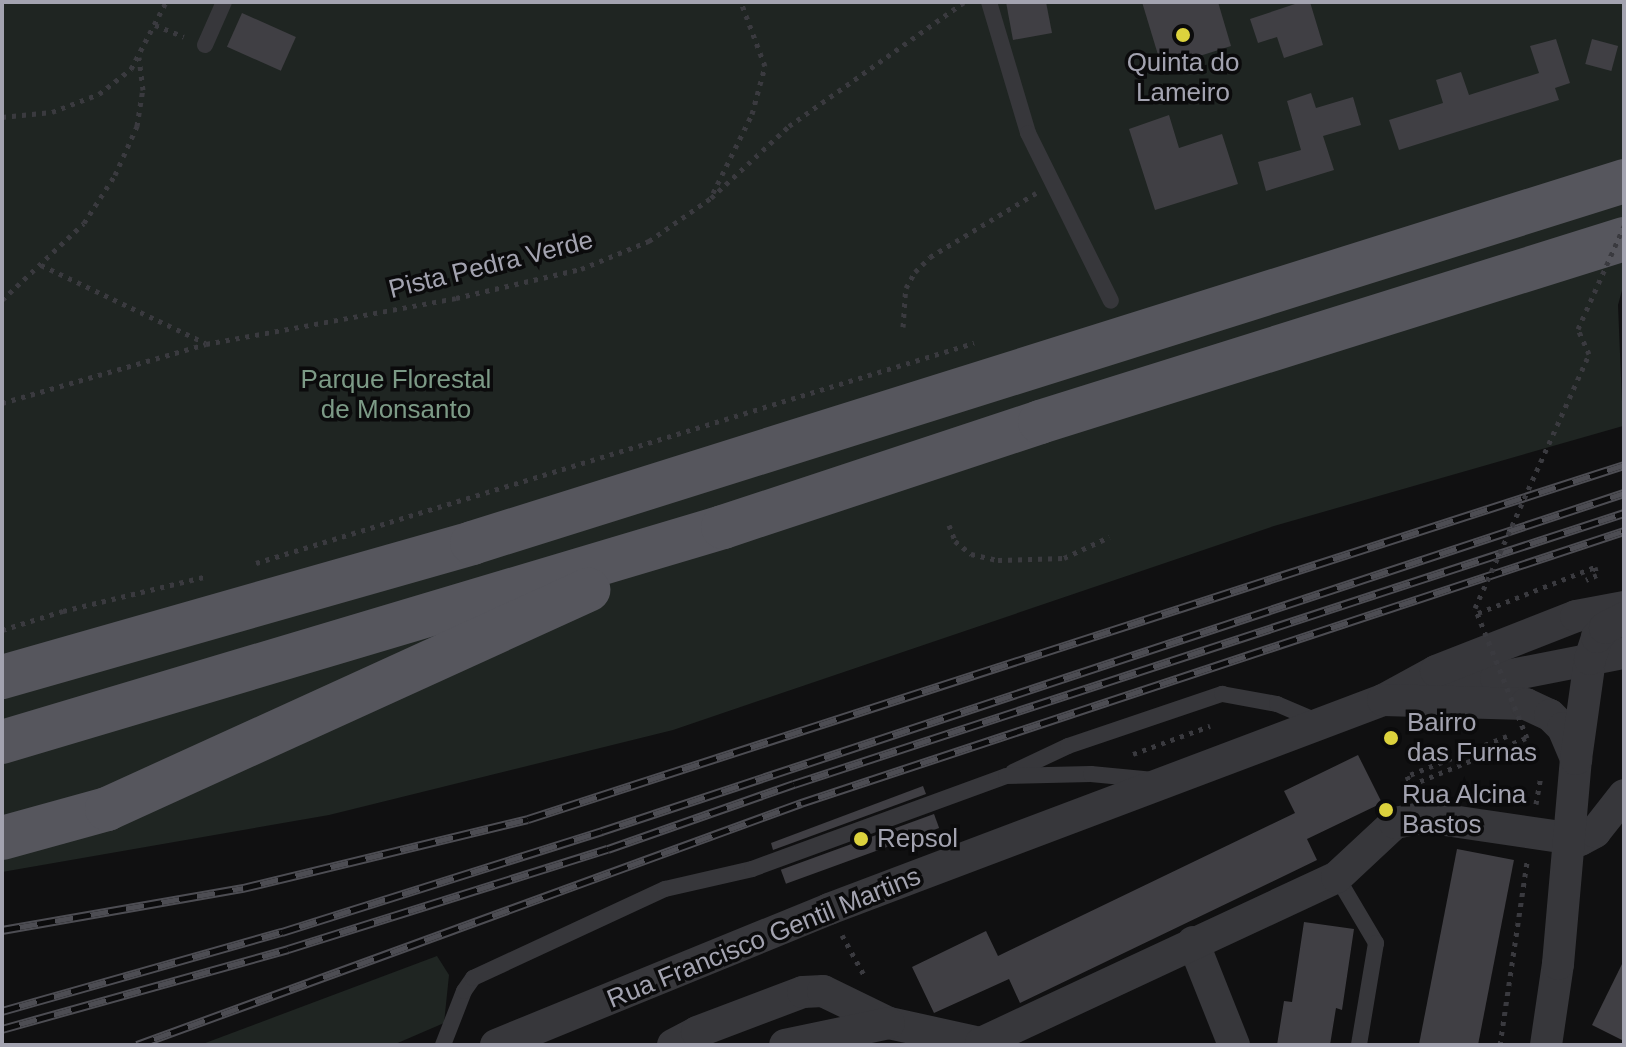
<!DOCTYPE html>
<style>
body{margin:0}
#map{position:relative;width:1626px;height:1047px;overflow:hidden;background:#101011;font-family:Arial,sans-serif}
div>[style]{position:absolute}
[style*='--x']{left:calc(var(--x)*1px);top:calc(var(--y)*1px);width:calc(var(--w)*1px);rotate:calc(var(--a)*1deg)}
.green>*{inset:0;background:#1f2522}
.building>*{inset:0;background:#403f44;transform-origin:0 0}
.path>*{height:5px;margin-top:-2.5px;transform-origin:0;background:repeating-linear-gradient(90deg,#3a3a3f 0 4px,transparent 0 10px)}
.service>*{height:16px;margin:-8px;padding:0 8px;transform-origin:8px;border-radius:8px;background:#37373b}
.minor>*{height:32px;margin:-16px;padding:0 16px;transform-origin:16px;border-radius:16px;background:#37373b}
.trunk>*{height:44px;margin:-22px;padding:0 22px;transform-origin:22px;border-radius:22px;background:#56565d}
.rail>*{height:9px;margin-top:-4.5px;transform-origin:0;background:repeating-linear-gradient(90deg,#0b0b0c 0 18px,#4d4d53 0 36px);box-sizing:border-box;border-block:2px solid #4d4d53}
.path-bridge>*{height:5px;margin-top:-2.5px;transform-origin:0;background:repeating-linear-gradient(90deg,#3a3a3f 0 4px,transparent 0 10px)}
.dots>*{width:22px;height:22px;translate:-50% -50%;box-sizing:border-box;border:4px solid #0b0b0c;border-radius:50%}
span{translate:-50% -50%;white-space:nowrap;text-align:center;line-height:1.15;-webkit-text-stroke:7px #0b0b0c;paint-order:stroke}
.poi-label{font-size:26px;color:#a3a3b0}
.left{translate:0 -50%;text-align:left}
.street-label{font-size:26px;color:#a3a3b0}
.park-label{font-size:26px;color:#7c9a86}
.frame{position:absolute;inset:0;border:4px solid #a3a3b0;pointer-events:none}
</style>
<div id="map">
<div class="green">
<div style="clip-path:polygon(2px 2px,1624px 2px,1624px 283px,1618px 305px,1623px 426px,1274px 526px,673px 730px,329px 815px,2px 872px)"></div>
<div style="clip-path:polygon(437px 956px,449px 975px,444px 1023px,393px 1045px,200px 1045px)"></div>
</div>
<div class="building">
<div style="clip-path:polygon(1006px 2px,1046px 2px,1052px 33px,1013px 40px)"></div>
<div style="clip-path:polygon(1142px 2px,1218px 2px,1231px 46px,1162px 68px)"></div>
<div style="clip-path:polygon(1301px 2px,1310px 2px,1323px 45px,1284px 58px,1277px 37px,1258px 43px,1250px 19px)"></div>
<div style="left:242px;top:13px;width:59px;height:37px;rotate:24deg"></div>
<div style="clip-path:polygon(1556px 39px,1570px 83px,1555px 88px,1559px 100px,1399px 150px,1389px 120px,1443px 103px,1436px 80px,1461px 72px,1469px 95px,1539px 73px,1530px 46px)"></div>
<div style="left:1592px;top:39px;width:27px;height:26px;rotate:15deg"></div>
<div style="clip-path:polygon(1311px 93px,1316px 108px,1353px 97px,1361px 125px,1323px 136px,1334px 170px,1266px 191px,1258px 162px,1301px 150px,1287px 101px)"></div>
<div style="clip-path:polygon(1169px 115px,1179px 148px,1222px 134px,1238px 184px,1155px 210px,1129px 129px)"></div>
<div style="clip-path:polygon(1358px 755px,1382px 803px,1307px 839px,1317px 860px,1020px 1003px,1009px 979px,934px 1013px,912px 967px,986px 931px,998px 956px,1295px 813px,1284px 791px)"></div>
<div style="clip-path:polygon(923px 786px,926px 794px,773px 850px,771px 843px)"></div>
<div style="left:934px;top:814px;width:15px;height:163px;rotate:70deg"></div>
<div style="left:1457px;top:849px;width:58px;height:198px;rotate:11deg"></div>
<div style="clip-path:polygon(1304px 922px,1354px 929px,1342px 1010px,1336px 1008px,1330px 1045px,1277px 1045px,1284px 1001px,1292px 1002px)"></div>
<div style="clip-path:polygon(1624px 960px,1624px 1041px,1592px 1025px)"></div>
</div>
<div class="path">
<div style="--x:155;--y:25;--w:31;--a:22"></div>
<div style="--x:2;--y:117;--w:50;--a:-5.7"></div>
<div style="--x:52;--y:112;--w:50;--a:-21"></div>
<div style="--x:99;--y:94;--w:41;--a:-38"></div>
<div style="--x:131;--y:69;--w:76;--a:-62.4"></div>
<div style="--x:713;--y:193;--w:88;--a:-63.7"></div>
<div style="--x:752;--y:114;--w:50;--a:-74.8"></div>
<div style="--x:765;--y:66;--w:68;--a:-110.6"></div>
<div style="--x:41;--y:265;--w:182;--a:25.4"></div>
<div style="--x:2;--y:300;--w:112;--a:-43.2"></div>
<div style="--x:84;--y:223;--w:57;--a:-57.1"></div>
<div style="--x:115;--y:175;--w:54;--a:-65.8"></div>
<div style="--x:137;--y:126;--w:36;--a:-81"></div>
<div style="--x:143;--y:90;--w:33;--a:-97"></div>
<div style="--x:903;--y:327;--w:39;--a:-86"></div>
<div style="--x:906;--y:288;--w:18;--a:-61"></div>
<div style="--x:915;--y:272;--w:21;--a:-45"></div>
<div style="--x:930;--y:257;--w:124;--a:-31.1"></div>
<div style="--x:2;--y:403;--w:212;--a:-16.1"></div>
<div style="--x:206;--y:344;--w:254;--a:-10.4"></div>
<div style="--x:456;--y:298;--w:128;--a:-13.1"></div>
<div style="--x:581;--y:269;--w:74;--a:-22.4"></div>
<div style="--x:649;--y:241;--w:75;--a:-34.7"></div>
<div style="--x:711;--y:198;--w:106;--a:-42.7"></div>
<div style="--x:789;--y:126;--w:214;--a:-35.3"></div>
<div style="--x:949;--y:525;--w:17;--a:69"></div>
<div style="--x:955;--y:541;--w:21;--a:39"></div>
<div style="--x:971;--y:554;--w:28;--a:13"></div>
<div style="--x:998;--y:560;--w:66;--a:-1.7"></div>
<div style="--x:1064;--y:558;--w:50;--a:-25"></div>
<div style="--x:256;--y:563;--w:751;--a:-17.04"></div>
<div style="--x:1478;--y:613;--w:126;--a:-21.5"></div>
<div style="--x:1595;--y:567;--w:8;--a:76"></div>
<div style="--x:1597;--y:575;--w:12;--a:156"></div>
<div style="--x:2;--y:630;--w:64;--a:-17.3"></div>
<div style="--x:63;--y:611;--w:149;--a:-13.6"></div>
<div style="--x:1507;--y:736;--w:108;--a:158.2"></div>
<div style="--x:1407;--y:776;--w:10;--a:66"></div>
<div style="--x:1411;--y:785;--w:124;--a:-22.2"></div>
<div style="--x:1133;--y:754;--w:82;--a:-20"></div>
<div style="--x:1536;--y:804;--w:29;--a:-80"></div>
<div style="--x:842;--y:935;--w:46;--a:61.2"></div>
<div style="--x:1500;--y:1045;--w:185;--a:-81.6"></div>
</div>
<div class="service">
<div style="--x:989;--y:2;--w:137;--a:73.4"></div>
<div style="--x:1028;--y:133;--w:187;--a:63.7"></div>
<div style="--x:205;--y:45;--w:47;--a:-66.2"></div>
<div style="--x:1013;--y:772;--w:61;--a:-25.3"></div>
<div style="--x:1068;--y:746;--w:163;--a:-18.7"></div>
<div style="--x:1222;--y:694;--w:56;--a:10.3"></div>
<div style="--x:1277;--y:704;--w:46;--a:23.2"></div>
<div style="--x:1337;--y:877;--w:77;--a:59.4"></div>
<div style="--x:1376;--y:943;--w:103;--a:99.5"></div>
<div style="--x:443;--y:1045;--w:58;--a:-68.7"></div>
<div style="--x:464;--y:991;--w:16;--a:-55"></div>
<div style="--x:473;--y:978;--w:212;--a:-24.9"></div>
<div style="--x:665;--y:889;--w:89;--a:-12.9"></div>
<div style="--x:752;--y:869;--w:270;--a:-20.1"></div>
<div style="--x:1006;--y:776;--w:85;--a:-1.3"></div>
<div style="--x:1091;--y:774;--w:63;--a:5.4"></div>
</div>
<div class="minor">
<div style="--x:1451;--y:697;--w:49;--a:-22.9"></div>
<div style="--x:1496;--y:678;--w:130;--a:-11.1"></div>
<div style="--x:1383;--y:700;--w:60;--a:-28.7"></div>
<div style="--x:1436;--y:671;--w:150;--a:-21.4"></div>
<div style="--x:1576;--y:616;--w:49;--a:-10.6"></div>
<div style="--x:1193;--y:942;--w:111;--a:68.3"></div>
<div style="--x:496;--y:1045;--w:360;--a:-22.2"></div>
<div style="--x:829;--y:909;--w:592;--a:-20.67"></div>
<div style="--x:1383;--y:700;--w:143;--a:1.6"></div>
<div style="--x:1526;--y:704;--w:26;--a:25"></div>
<div style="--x:1550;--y:715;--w:18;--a:45"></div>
<div style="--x:1563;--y:728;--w:34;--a:67"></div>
<div style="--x:673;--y:1045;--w:27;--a:-28"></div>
<div style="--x:697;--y:1032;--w:113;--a:-20.7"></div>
<div style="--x:803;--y:992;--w:20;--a:-3"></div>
<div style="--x:823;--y:991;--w:73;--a:25.9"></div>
<div style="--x:889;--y:1023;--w:94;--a:12.3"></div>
<div style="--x:981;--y:1043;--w:393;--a:-25"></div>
<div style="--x:1337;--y:877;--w:79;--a:-43"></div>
<div style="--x:1395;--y:823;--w:31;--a:-11"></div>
<div style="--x:1425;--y:817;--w:157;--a:8.4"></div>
<div style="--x:1580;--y:840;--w:17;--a:-28"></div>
<div style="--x:1595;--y:832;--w:47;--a:-51.9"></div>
<div style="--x:785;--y:1045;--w:106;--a:-11.9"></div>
<div style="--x:1546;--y:1045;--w:82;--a:-81.6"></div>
<div style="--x:1558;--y:964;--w:206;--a:-85"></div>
<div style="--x:1576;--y:759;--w:101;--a:-82"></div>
<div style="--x:1590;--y:659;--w:23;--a:-72"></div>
<div style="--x:1597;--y:637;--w:12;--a:-48"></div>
<div style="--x:1605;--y:628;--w:21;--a:-28"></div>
</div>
<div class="trunk">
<div style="--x:2;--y:677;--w:489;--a:-15.9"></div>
<div style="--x:472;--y:543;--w:1208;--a:-17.44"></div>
<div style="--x:2;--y:742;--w:752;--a:-16.6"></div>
<div style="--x:723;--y:527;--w:334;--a:-18.3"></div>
<div style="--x:1040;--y:422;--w:612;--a:-17.4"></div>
<div style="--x:2;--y:838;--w:109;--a:-15.4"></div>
<div style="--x:107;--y:809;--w:529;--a:-24.48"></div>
</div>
<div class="rail">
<div style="--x:2;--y:930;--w:245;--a:-9.9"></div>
<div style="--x:243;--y:888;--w:293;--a:-13.6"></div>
<div style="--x:528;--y:819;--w:1152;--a:-17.9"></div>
<div style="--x:2;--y:1011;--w:291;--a:-15.8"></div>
<div style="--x:282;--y:932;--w:336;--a:-17.5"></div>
<div style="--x:602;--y:831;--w:1076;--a:-18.3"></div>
<div style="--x:2;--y:1029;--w:297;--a:-15.6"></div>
<div style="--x:288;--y:949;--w:335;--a:-17.4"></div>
<div style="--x:608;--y:849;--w:197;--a:-19.3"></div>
<div style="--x:794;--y:784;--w:873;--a:-18.08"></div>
<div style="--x:137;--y:1045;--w:707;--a:-20.02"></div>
<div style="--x:801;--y:803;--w:867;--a:-18.29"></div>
</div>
<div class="path-bridge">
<div style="--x:1527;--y:738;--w:140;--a:-111.8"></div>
<div style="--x:1475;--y:608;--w:278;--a:-65.8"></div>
<div style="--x:1589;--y:354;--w:27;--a:-114"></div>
<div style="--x:1578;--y:329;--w:113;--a:-65.9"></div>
</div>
<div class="dots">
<div style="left:1183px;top:35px;background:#dcd23d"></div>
<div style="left:1391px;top:738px;background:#dcd23d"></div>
<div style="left:1386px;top:810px;background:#dcd23d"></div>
<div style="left:861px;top:839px;background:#dcd23d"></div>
</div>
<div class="poi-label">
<span style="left:1183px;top:78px">Quinta do<br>Lameiro</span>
<span class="left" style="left:1407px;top:738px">Bairro<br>das Furnas</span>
<span class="left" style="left:1402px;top:810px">Rua Alcina<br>Bastos</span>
<span class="left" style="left:877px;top:839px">Repsol</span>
</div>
<div class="street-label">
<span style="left:491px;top:265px;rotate:-14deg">Pista Pedra Verde</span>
<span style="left:764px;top:938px;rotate:-22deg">Rua Francisco Gentil Martins</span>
</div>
<div class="park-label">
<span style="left:396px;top:395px">Parque Florestal<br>de Monsanto</span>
</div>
<div class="frame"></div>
</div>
